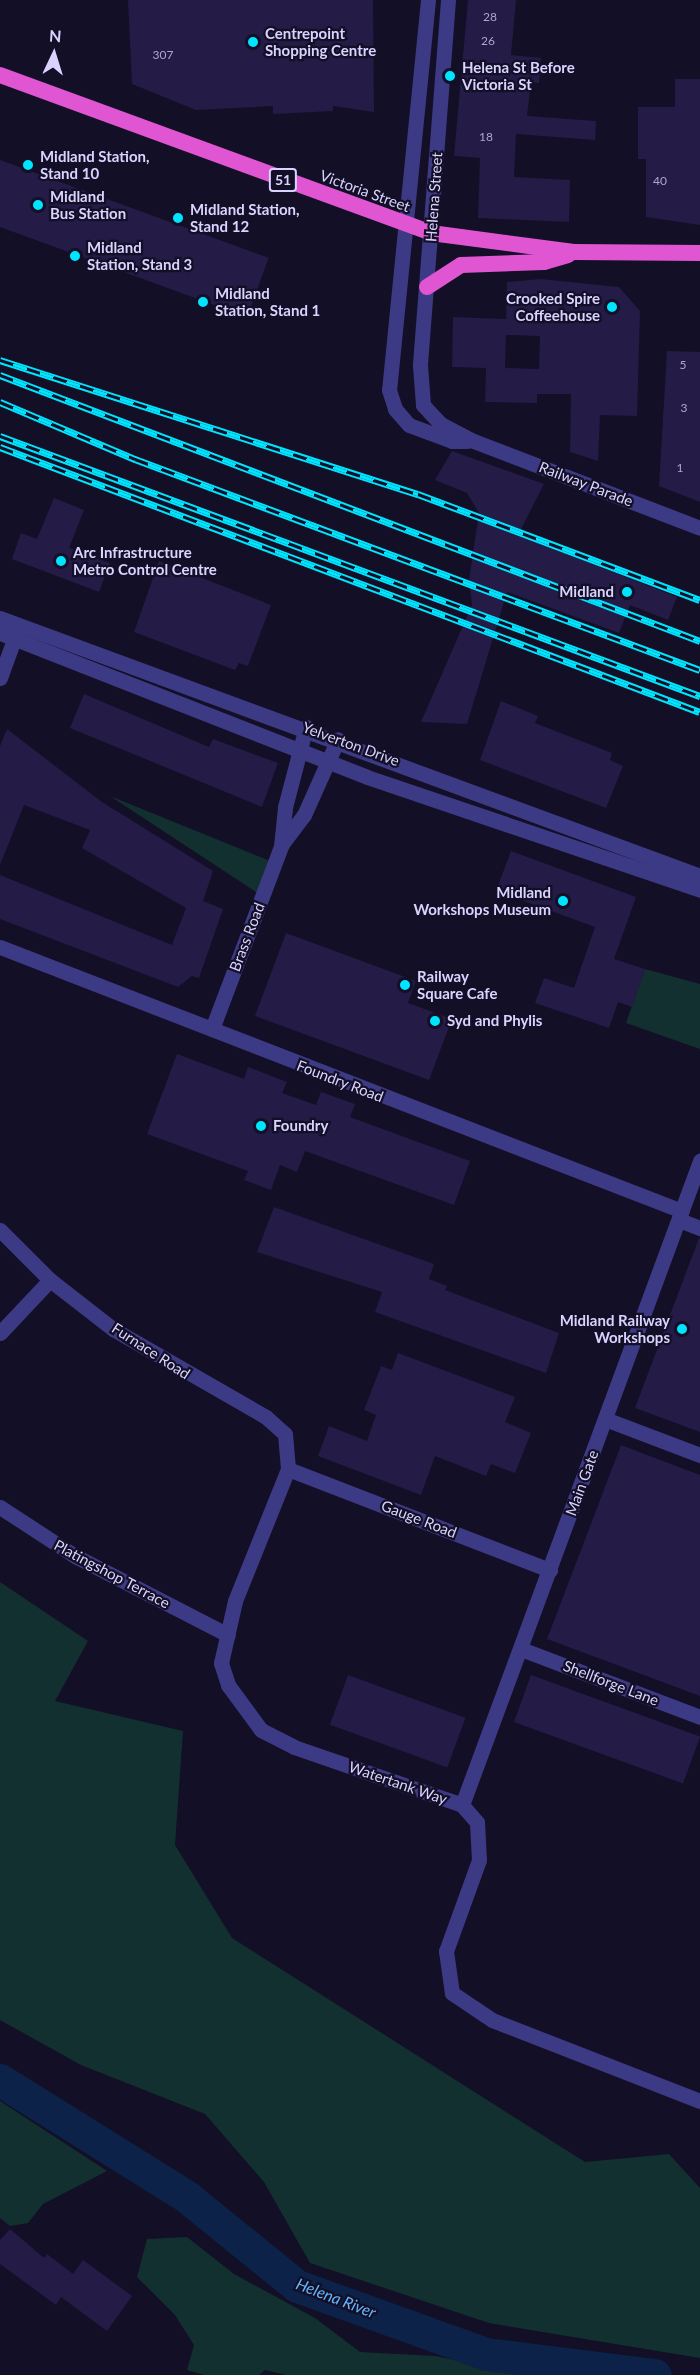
<!DOCTYPE html>
<style>
body{margin:0}
#map{position:relative;width:700px;height:2375px;overflow:hidden;background:#130f26;font-family:Lato,sans-serif}
div>[style]{position:absolute}
[style*='--x']{left:calc(var(--x)*1px);top:calc(var(--y)*1px);width:calc(var(--w)*1px);rotate:calc(var(--a)*1deg)}
.green>*{inset:0;background:#12302f}
.river>*{height:33px;margin:-16.5px;padding:0 16.5px;transform-origin:16.5px;border-radius:16.5px;background:#0c2248}
.building>*{inset:0;background:#241b47;transform-origin:0 0}
.minor>*{height:15px;margin:-7.5px;padding:0 7.5px;transform-origin:7.5px;border-radius:7.5px;background:#3d3a85}
.tertiary>*{height:15px;margin:-7.5px;padding:0 7.5px;transform-origin:7.5px;border-radius:7.5px;background:#3d3a85}
.trunk>*{height:16px;margin:-8px;padding:0 8px;transform-origin:8px;border-radius:8px;background:#e055d1}
.rail>*{height:7px;margin-top:-3.5px;transform-origin:0;background:repeating-linear-gradient(90deg,#130f26 0 14px,#00e5ff 0 28px);box-sizing:border-box;border-block:2px solid #00e5ff}
.dots>*{width:16px;height:16px;translate:-50% -50%;box-sizing:border-box;border:3px solid #130f26;border-radius:50%}
span{translate:-50% -50%;white-space:nowrap;text-align:center;line-height:1.15;-webkit-text-stroke:4.5px #130f26;paint-order:stroke}
.number-label{font-size:12px;color:#aca6d1}
.number-label span{-webkit-text-stroke-width:0}
.shield-label span{padding:2px 4px;background:#130f26;border:2px solid;border-radius:4px;-webkit-text-stroke-width:0}
.shield-label{font-size:14px;color:#d9d4ff;font-weight:700}
.poi-label{font-size:15px;color:#d9d4ff;font-weight:700}
.left{translate:0 -50%;text-align:left}
.right{translate:-100% -50%;text-align:right}
.street-label{font-size:15px;color:#d9d4ff}
.water-label{font-size:16px;color:#62b6ff;font-style:italic}
.north{position:absolute;left:24px;top:24px;width:60px;height:60px;-webkit-text-stroke:4px #130f26;paint-order:stroke;rotate:4deg;font-size:16px;font-weight:700;line-height:24px;text-align:center;color:#d9d4ff}
.north::after{content:'';display:block;margin:auto;width:21px;height:27px;background:#d9d4ff;clip-path:polygon(50% 0,100% 100%,50% 72%,0 100%)}
</style>
<div id="map">
<div class="green">
<div style="clip-path:polygon(110px 796px,275px 863px,262px 896px,180px 842px)"></div>
<div style="clip-path:polygon(645px 969px,700px 984px,700px 1049px,626px 1023px)"></div>
<div style="clip-path:polygon(0 1582px,88px 1641px,55px 1701px,183px 1731px,175px 1845px,232px 1938px,585px 2162px,669px 2154px,700px 2188px,700px 2358px,489px 2323px,310px 2263px,264px 2182px,205px 2114px,81px 2065px,0 2020px)"></div>
<div style="clip-path:polygon(0 2101px,107px 2171px,43px 2204px,28px 2223px,10px 2226px,0 2218px)"></div>
<div style="clip-path:polygon(187px 2237px,234px 2274px,315px 2318px,360px 2352px,435px 2356px,536px 2375px,286px 2375px,265px 2370px,259px 2375px,204px 2375px,187px 2370px,194px 2345px,175px 2315px,137px 2277px,147px 2239px)"></div>
</div>
<div class="river">
<div style="--x:0;--y:2080;--w:221;--a:32"></div>
<div style="--x:187;--y:2197;--w:141;--a:39"></div>
<div style="--x:297;--y:2286;--w:201;--a:19.8"></div>
<div style="--x:486;--y:2354;--w:170;--a:7.1"></div>
</div>
<div class="building">
<div style="clip-path:polygon(128px 0,373px 0,374px 112px,333px 106px,333px 111px,273px 114px,273px 106px,196px 110px,132px 84px)"></div>
<div style="clip-path:polygon(468px 0,516px 0,511px 55px,541px 58px,539px 83px,531px 82px,527px 116px,596px 121px,595px 140px,516px 134px,514px 177px,570px 180px,569px 222px,478px 218px,480px 158px,454px 156px)"></div>
<div style="clip-path:polygon(675px 79px,700px 79px,700px 225px,646px 217px,646px 159px,638px 159px,638px 107px,675px 107px)"></div>
<div style="left:0;top:160px;width:286px;height:63px;rotate:20deg"></div>
<div style="clip-path:polygon(evenodd,541px 279px,619px 287px,640px 311px,637px 416px,600px 415px,598px 461px,570px 452px,571px 394px,537px 394px,537px 403px,485px 402px,486px 368px,452px 367px,453px 317px,506px 319px,507px 282px,541px 279px,506px 335px,540px 336px,539px 369px,505px 368px,506px 335px)"></div>
<div style="clip-path:polygon(667px 351px,700px 352px,700px 502px,659px 486px)"></div>
<div style="clip-path:polygon(452px 451px,544px 484px,518px 535px,677px 597px,668px 620px,630px 605px,619px 633px,507px 592px,467px 724px,421px 722px,472px 605px,469px 580px,479px 513px,467px 493px,435px 480px)"></div>
<div style="clip-path:polygon(54px 498px,84px 510px,69px 548px,110px 563px,99px 592px,12px 559px,21px 533px,37px 539px)"></div>
<div style="clip-path:polygon(159px 561px,271px 605px,248px 666px,239px 663px,235px 670px,134px 632px)"></div>
<div style="clip-path:polygon(84px 694px,209px 747px,213px 739px,278px 763px,262px 807px,70px 728px)"></div>
<div style="clip-path:polygon(501px 701px,538px 716px,535px 723px,612px 753px,610px 760px,623px 766px,606px 808px,480px 760px)"></div>
<div style="clip-path:polygon(7px 729px,102px 802px,213px 871px,203px 901px,223px 909px,199px 978px,192px 976px,178px 987px,0 919px,0 875px,172px 945px,186px 908px,82px 848px,90px 830px,24px 805px,0 865px,0 746px)"></div>
<div style="clip-path:polygon(511px 851px,636px 897px,614px 959px,645px 969px,632px 1007px,618px 1002px,609px 1028px,535px 1003px,544px 978px,574px 988px,595px 927px,496px 891px)"></div>
<div style="clip-path:polygon(286px 933px,416px 981px,408px 1003px,452px 1019px,429px 1080px,255px 1016px)"></div>
<div style="clip-path:polygon(177px 1054px,244px 1079px,248px 1067px,287px 1082px,282px 1093px,316px 1105px,321px 1092px,355px 1104px,350px 1117px,470px 1161px,454px 1205px,305px 1151px,297px 1172px,280px 1165px,271px 1190px,244px 1180px,248px 1171px,147px 1134px)"></div>
<div style="clip-path:polygon(274px 1207px,434px 1264px,429px 1279px,447px 1286px,445px 1290px,559px 1333px,546px 1373px,375px 1312px,382px 1292px,257px 1252px)"></div>
<div style="clip-path:polygon(699px 1238px,700px 1239px,700px 1432px,635px 1408px)"></div>
<div style="clip-path:polygon(398px 1353px,515px 1397px,505px 1422px,531px 1433px,515px 1473px,491px 1464px,486px 1476px,435px 1456px,421px 1495px,318px 1456px,329px 1426px,367px 1441px,376px 1415px,364px 1410px,381px 1366px,392px 1370px)"></div>
<div style="clip-path:polygon(621px 1445px,700px 1475px,700px 1696px,547px 1639px)"></div>
<div style="left:348px;top:1675px;width:125px;height:53px;rotate:20deg"></div>
<div style="left:531px;top:1675px;width:180px;height:50px;rotate:20deg"></div>
<div style="clip-path:polygon(10px 2229px,44px 2258px,47px 2254px,73px 2274px,83px 2260px,132px 2296px,107px 2331px,61px 2297px,56px 2305px,0 2264px,0 2240px)"></div>
</div>
<div class="minor">
<div style="--x:0;--y:618;--w:746;--a:20.23"></div>
<div style="--x:0;--y:633;--w:394;--a:21.4"></div>
<div style="--x:367;--y:777;--w:352;--a:18.7"></div>
<div style="--x:0;--y:678;--w:50;--a:-70.1"></div>
<div style="--x:282;--y:844;--w:36;--a:-53"></div>
<div style="--x:304;--y:815;--w:83;--a:-65.9"></div>
<div style="--x:0;--y:947;--w:731;--a:21.16"></div>
<div style="--x:212;--y:1029;--w:196;--a:-69.3"></div>
<div style="--x:281;--y:846;--w:39;--a:-84"></div>
<div style="--x:285;--y:807;--w:83;--a:-75.3"></div>
<div style="--x:679;--y:1220;--w:22;--a:21"></div>
<div style="--x:0;--y:1230;--w:71;--a:45"></div>
<div style="--x:50;--y:1280;--w:80;--a:37.9"></div>
<div style="--x:113;--y:1329;--w:177;--a:29.9"></div>
<div style="--x:266;--y:1417;--w:25;--a:42"></div>
<div style="--x:285;--y:1434;--w:35;--a:85"></div>
<div style="--x:288;--y:1469;--w:142;--a:111.9"></div>
<div style="--x:235;--y:1601;--w:64;--a:102.7"></div>
<div style="--x:221;--y:1663;--w:23;--a:72"></div>
<div style="--x:228;--y:1685;--w:56;--a:53.7"></div>
<div style="--x:261;--y:1730;--w:37;--a:27"></div>
<div style="--x:294;--y:1747;--w:178;--a:19"></div>
<div style="--x:462;--y:1805;--w:23;--a:49"></div>
<div style="--x:477;--y:1822;--w:38;--a:87"></div>
<div style="--x:479;--y:1860;--w:97;--a:109.9"></div>
<div style="--x:446;--y:1951;--w:42;--a:81.9"></div>
<div style="--x:452;--y:1993;--w:48;--a:34"></div>
<div style="--x:492;--y:2020;--w:223;--a:21.3"></div>
<div style="--x:0;--y:1333;--w:73;--a:-46.7"></div>
<div style="--x:605;--y:1419;--w:102;--a:20.8"></div>
<div style="--x:288;--y:1469;--w:281;--a:21.1"></div>
<div style="--x:0;--y:1507;--w:90;--a:33.2"></div>
<div style="--x:75;--y:1556;--w:172;--a:27.3"></div>
<div style="--x:521;--y:1649;--w:191;--a:20.8"></div>
<div style="--x:462;--y:1805;--w:687;--a:-69.72"></div>
</div>
<div class="tertiary">
<div style="--x:428;--y:0;--w:392;--a:95.7"></div>
<div style="--x:389;--y:390;--w:20;--a:72"></div>
<div style="--x:395;--y:409;--w:21;--a:49"></div>
<div style="--x:409;--y:425;--w:46;--a:20.4"></div>
<div style="--x:452;--y:441;--w:15;--a:0"></div>
<div style="--x:448;--y:0;--w:366;--a:94.4"></div>
<div style="--x:420;--y:365;--w:40;--a:85.7"></div>
<div style="--x:423;--y:405;--w:26;--a:47"></div>
<div style="--x:441;--y:424;--w:34;--a:28"></div>
<div style="--x:471;--y:440;--w:245;--a:21"></div>
</div>
<div class="trunk">
<div style="--x:0;--y:75;--w:459;--a:20.1"></div>
<div style="--x:431;--y:233;--w:144;--a:7.6"></div>
<div style="--x:574;--y:252;--w:126;--a:0.5"></div>
<div style="--x:427;--y:287;--w:40;--a:-32.9"></div>
<div style="--x:461;--y:265;--w:83;--a:-2.1"></div>
<div style="--x:544;--y:262;--w:25;--a:-16"></div>
</div>
<div class="rail">
<div style="--x:0;--y:360;--w:439;--a:17.8"></div>
<div style="--x:418;--y:494;--w:301;--a:20.6"></div>
<div style="--x:0;--y:375;--w:749;--a:20.81"></div>
<div style="--x:0;--y:402;--w:147;--a:22.9"></div>
<div style="--x:135;--y:459;--w:603;--a:20.48"></div>
<div style="--x:0;--y:436;--w:747;--a:20.38"></div>
<div style="--x:0;--y:447;--w:748;--a:20.74"></div>
</div>
<div class="dots">
<div style="left:253px;top:42px;background:#00e5ff"></div>
<div style="left:450px;top:76px;background:#00e5ff"></div>
<div style="left:28px;top:165px;background:#00e5ff"></div>
<div style="left:38px;top:205px;background:#00e5ff"></div>
<div style="left:178px;top:218px;background:#00e5ff"></div>
<div style="left:75px;top:256px;background:#00e5ff"></div>
<div style="left:203px;top:302px;background:#00e5ff"></div>
<div style="left:612px;top:307px;background:#00e5ff"></div>
<div style="left:61px;top:561px;background:#00e5ff"></div>
<div style="left:627px;top:592px;background:#00e5ff"></div>
<div style="left:563px;top:901px;background:#00e5ff"></div>
<div style="left:405px;top:985px;background:#00e5ff"></div>
<div style="left:435px;top:1021px;background:#00e5ff"></div>
<div style="left:261px;top:1126px;background:#00e5ff"></div>
<div style="left:682px;top:1329px;background:#00e5ff"></div>
</div>
<div class="number-label">
<span style="left:490px;top:17px">28</span>
<span style="left:488px;top:41px">26</span>
<span style="left:163px;top:55px">307</span>
<span style="left:486px;top:137px">18</span>
<span style="left:660px;top:181px">40</span>
<span style="left:683px;top:365px">5</span>
<span style="left:684px;top:408px">3</span>
<span style="left:680px;top:468px">1</span>
</div>
<div class="shield-label">
<span style="left:283px;top:180px">51</span>
</div>
<div class="poi-label">
<span class="left" style="left:265px;top:42px">Centrepoint<br>Shopping Centre</span>
<span class="left" style="left:462px;top:76px">Helena St Before<br>Victoria St</span>
<span class="left" style="left:40px;top:165px">Midland Station,<br>Stand 10</span>
<span class="left" style="left:50px;top:205px">Midland<br>Bus Station</span>
<span class="left" style="left:190px;top:218px">Midland Station,<br>Stand 12</span>
<span class="left" style="left:87px;top:256px">Midland<br>Station, Stand 3</span>
<span class="left" style="left:215px;top:302px">Midland<br>Station, Stand 1</span>
<span class="right" style="left:600px;top:307px">Crooked Spire<br>Coffeehouse</span>
<span class="left" style="left:73px;top:561px">Arc Infrastructure<br>Metro Control Centre</span>
<span class="right" style="left:614px;top:592px">Midland</span>
<span class="right" style="left:551px;top:901px">Midland<br>Workshops Museum</span>
<span class="left" style="left:417px;top:985px">Railway<br>Square Cafe</span>
<span class="left" style="left:447px;top:1021px">Syd and Phylis</span>
<span class="left" style="left:273px;top:1126px">Foundry</span>
<span class="right" style="left:670px;top:1329px">Midland Railway<br>Workshops</span>
</div>
<div class="street-label">
<span style="left:365px;top:191px;rotate:20deg">Victoria Street</span>
<span style="left:434px;top:197px;rotate:-86deg">Helena Street</span>
<span style="left:586px;top:484px;rotate:21deg">Railway Parade</span>
<span style="left:351px;top:744px;rotate:20deg">Yelverton Drive</span>
<span style="left:247px;top:937px;rotate:-69deg">Brass Road</span>
<span style="left:340px;top:1081px;rotate:21deg">Foundry Road</span>
<span style="left:151px;top:1351px;rotate:33deg">Furnace Road</span>
<span style="left:582px;top:1483px;rotate:-70deg">Main Gate</span>
<span style="left:419px;top:1519px;rotate:21deg">Gauge Road</span>
<span style="left:112px;top:1574px;rotate:28deg">Platingshop Terrace</span>
<span style="left:611px;top:1683px;rotate:21deg">Shellforge Lane</span>
<span style="left:398px;top:1783px;rotate:19deg">Watertank Way</span>
</div>
<div class="water-label">
<span style="left:336px;top:2298px;rotate:21deg">Helena River</span>
</div>
<div class="north">N</div>
</div>
